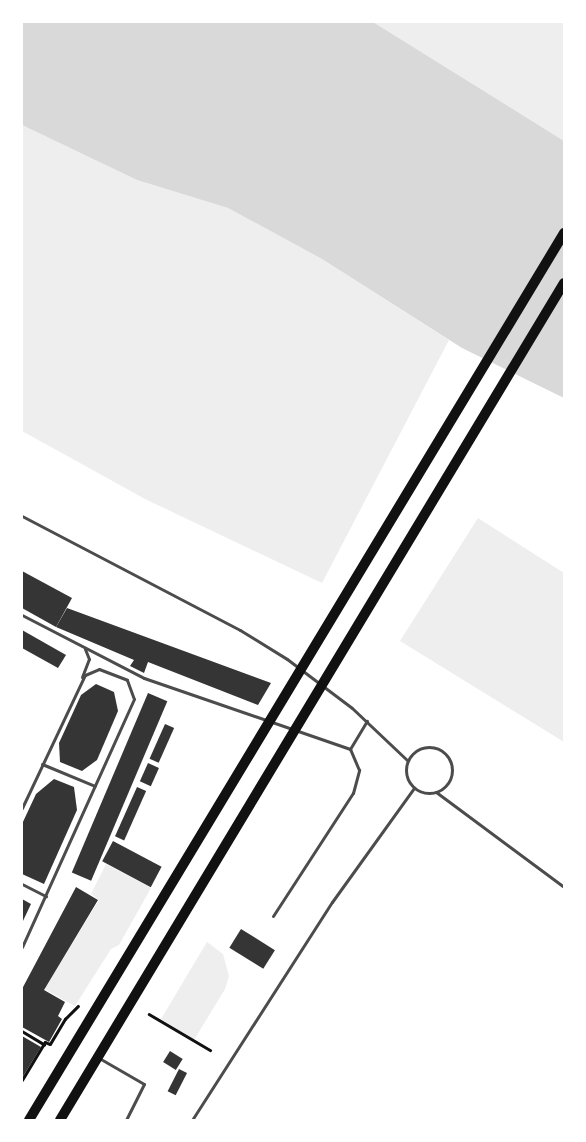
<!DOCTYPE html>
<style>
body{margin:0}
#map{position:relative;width:586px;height:1142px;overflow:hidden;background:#fff;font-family:Rubik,sans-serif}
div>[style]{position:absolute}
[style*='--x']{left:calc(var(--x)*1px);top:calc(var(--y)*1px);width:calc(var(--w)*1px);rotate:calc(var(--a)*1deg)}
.green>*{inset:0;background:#eee}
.water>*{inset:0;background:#d9d9d9}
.building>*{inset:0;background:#353535;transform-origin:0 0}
.path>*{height:2.5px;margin:-1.25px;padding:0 1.25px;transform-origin:1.25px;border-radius:1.25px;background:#111}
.service>*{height:3px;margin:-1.5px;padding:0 1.5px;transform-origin:1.5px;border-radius:1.5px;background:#4c4c4c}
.service>.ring{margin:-1.5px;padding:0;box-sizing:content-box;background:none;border:3px solid #4c4c4c;border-radius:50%}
.primary>*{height:10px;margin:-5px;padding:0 5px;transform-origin:5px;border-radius:5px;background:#111}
span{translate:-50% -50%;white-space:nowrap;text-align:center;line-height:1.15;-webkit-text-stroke:4px #fff;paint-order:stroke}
.frame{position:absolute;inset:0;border:23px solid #fff;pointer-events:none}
</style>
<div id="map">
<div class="green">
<div style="clip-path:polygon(373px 22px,564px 22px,564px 141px)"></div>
<div style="clip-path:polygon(22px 125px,137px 180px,228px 208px,322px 259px,449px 340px,322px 583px,145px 499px,22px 431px)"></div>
<div style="clip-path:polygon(478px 518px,564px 573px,564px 742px,400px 641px)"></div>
<div style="clip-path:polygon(106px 864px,151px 888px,119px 945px,111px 949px,75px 1006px,44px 989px,99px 900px,91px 894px)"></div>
<div style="clip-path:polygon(207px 942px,223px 954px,229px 976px,225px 989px,194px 1040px,161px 1019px)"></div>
</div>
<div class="water">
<div style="clip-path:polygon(22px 22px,373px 22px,564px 141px,564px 398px,462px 348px,322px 259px,228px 208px,137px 180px,22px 125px)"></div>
</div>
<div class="building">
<div style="clip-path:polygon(22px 571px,72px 598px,56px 627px,22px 608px)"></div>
<div style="clip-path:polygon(67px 608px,271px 683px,258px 705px,148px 662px,144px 673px,130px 666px,134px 660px,56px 627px)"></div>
<div style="clip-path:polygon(22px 630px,66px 655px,58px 668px,22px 648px)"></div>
<div style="clip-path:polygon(96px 684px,114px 692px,118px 711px,97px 760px,82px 771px,60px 762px,59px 743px,81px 695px)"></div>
<div style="left:148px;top:693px;width:21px;height:195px;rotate:23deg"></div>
<div style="left:165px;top:724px;width:10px;height:38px;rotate:24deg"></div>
<div style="left:148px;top:763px;width:12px;height:20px;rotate:24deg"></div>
<div style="clip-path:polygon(54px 779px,74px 787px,77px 810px,44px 884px,22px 874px,22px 824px,36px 794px)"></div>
<div style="left:137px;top:787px;width:10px;height:54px;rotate:24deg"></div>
<div style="left:113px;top:841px;width:55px;height:23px;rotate:28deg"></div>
<div style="clip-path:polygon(76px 887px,98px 900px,44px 990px,65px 1002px,58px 1016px,62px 1019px,49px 1042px,22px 1027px,22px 989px)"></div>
<div style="clip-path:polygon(22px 899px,31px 904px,22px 923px)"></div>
<div style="left:241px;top:929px;width:40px;height:22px;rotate:32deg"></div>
<div style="clip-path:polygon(22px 1036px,41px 1047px,22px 1078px)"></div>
<div style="left:170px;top:1051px;width:15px;height:13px;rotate:32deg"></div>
<div style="left:179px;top:1069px;width:9px;height:25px;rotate:27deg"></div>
</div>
<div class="path">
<div style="--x:149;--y:1014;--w:71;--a:30.5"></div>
<div style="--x:22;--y:1031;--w:26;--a:31"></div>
<div style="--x:22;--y:1080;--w:44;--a:-58.8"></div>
<div style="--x:45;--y:1042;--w:5;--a:22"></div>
<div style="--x:50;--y:1044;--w:29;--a:-59"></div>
<div style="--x:65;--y:1019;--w:18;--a:-45"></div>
</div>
<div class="service">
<div style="--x:22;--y:516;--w:246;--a:27.6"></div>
<div style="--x:240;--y:630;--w:55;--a:31.7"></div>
<div style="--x:287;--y:659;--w:81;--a:37"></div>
<div style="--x:352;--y:708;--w:76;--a:43.4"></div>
<div style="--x:22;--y:615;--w:137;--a:27.3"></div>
<div style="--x:144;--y:678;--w:218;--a:19"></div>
<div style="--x:350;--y:749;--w:33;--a:-59"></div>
<div style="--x:82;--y:677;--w:19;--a:-69"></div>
<div style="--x:89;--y:659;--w:11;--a:-112"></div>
<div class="ring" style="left:406px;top:747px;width:43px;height:43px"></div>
<div style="--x:42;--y:764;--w:57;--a:22.5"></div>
<div style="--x:436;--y:792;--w:159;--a:36.6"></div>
<div style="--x:22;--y:808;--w:147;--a:-64.7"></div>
<div style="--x:85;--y:675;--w:15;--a:-23"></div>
<div style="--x:99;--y:669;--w:30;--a:21"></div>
<div style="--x:127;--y:680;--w:20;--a:70"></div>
<div style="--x:134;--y:699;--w:272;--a:114.3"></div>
<div style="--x:22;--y:884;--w:27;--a:27"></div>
<div style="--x:273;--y:916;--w:147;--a:-57"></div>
<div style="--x:353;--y:793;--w:24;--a:-75"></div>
<div style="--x:359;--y:770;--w:23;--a:-113"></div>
<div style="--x:99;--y:1058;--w:52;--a:30"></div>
<div style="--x:144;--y:1084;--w:40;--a:116.6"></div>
<div style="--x:192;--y:1120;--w:259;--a:-57.3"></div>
<div style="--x:332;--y:902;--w:140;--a:-54.3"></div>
</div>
<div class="primary">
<div style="--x:29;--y:1120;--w:1036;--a:-58.9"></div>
<div style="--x:60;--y:1120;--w:977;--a:-58.95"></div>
</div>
<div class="frame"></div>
</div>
